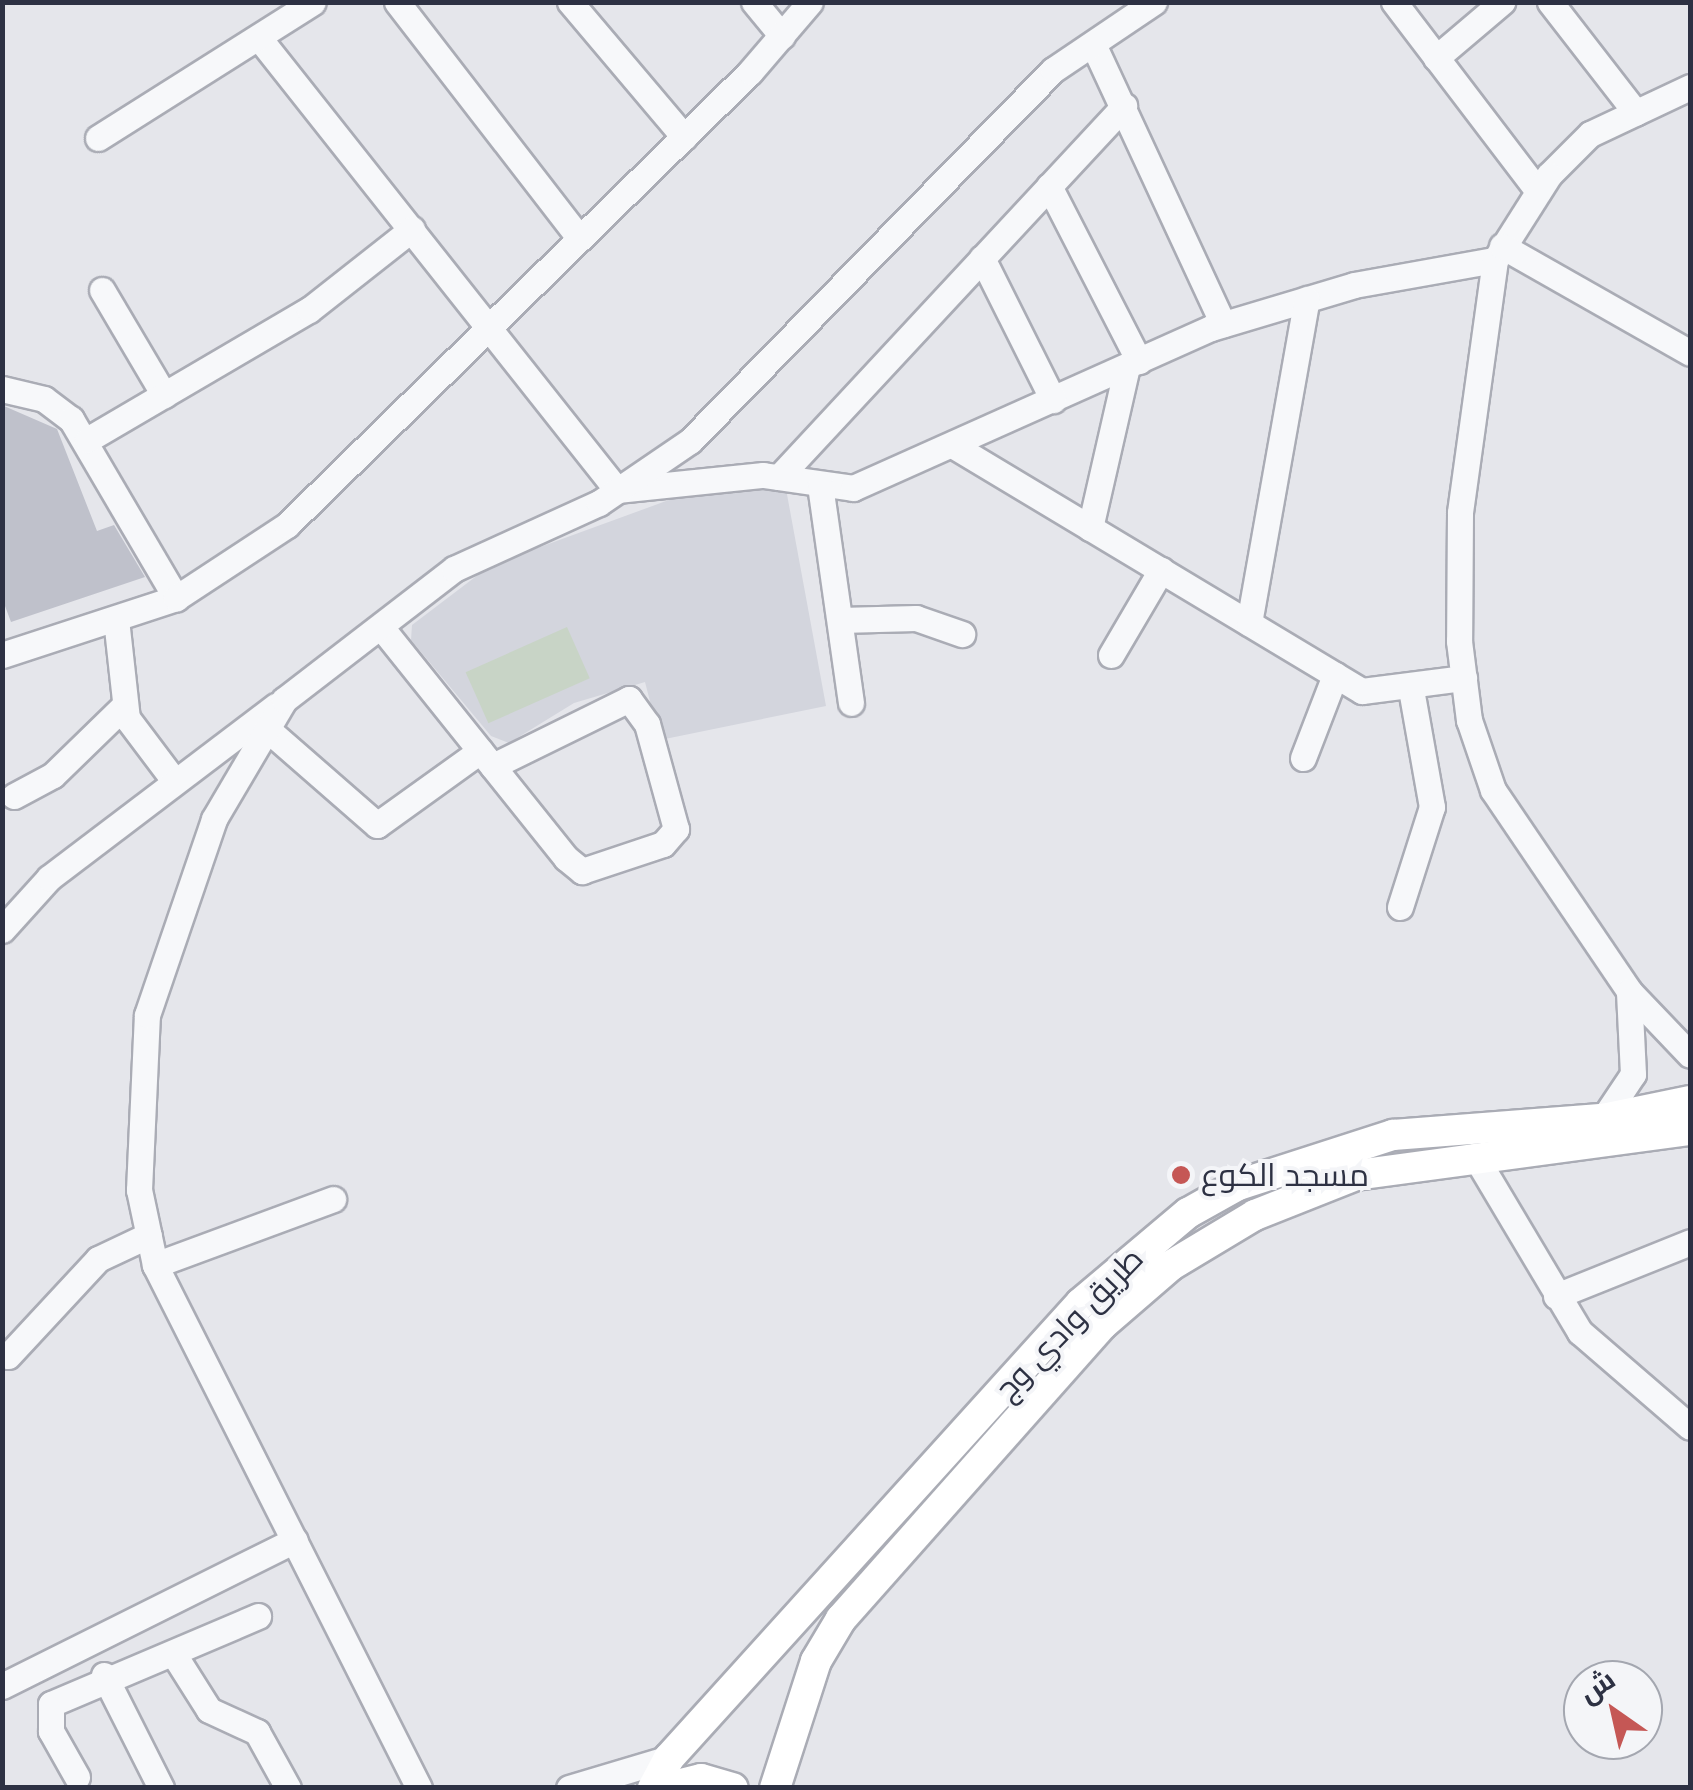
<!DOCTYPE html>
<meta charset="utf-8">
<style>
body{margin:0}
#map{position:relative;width:1693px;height:1790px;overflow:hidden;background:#e5e6eb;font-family:Arial,Cairo,sans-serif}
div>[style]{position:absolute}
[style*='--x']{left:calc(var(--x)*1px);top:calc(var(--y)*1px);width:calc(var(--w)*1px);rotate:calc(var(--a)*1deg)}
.built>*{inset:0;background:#d3d5dd}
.green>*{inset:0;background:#c8d4c6;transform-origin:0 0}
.building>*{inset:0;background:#bfc1cb}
.roads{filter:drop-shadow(2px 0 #aaacb5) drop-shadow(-2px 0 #aaacb5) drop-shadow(0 2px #aaacb5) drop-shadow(0 -2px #aaacb5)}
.minor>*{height:25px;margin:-12.5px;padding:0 12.5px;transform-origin:12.5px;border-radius:12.5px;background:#f7f8fa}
.major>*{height:30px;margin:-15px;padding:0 15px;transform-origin:15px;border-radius:15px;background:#fff}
.dots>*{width:28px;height:28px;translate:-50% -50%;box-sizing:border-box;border:5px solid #f4f5f8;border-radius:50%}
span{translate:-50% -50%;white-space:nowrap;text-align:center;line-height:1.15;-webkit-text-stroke:8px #f4f5f8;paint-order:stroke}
.poi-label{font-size:32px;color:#2d3143}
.left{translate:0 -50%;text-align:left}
.street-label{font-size:32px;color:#2d3143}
.frame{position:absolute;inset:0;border:5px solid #2d3143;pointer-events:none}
.north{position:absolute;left:1563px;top:1660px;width:100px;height:100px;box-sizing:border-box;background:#f4f5f8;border:2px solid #a4a7b0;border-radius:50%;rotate:326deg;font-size:28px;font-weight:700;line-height:40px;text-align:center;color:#2d3143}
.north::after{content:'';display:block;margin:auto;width:35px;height:45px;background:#c55755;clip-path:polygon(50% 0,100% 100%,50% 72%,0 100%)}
</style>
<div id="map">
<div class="built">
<div style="clip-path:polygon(767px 484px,786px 489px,826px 706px,660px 740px,645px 682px,574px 703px,509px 743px,491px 736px,411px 640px,412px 625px,491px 565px,688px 493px)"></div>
</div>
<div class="green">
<div style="left:567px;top:627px;width:56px;height:111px;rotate:66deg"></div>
</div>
<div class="building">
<div style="clip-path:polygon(4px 406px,57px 429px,97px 531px,114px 525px,145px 577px,11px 622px,2px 598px)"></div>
</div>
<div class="roads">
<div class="minor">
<div style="--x:397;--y:2;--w:299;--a:52.3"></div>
<div style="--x:570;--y:2;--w:177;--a:49.8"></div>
<div style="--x:754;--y:2;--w:44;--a:50.5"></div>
<div style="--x:1394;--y:2;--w:238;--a:52.7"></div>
<div style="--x:1550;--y:2;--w:140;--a:52.2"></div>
<div style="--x:259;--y:38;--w:577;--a:51.62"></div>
<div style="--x:617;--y:490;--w:147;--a:-5.9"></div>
<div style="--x:763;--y:475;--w:91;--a:8.2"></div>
<div style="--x:853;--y:488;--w:392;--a:-24.1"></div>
<div style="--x:1211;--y:328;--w:149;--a:-16.7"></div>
<div style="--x:1354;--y:285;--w:143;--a:-10.1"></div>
<div style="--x:1093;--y:44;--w:309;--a:65.1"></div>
<div style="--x:1436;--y:58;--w:87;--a:-40.3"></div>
<div style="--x:1690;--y:87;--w:110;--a:154.8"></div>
<div style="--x:1590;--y:134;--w:58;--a:135"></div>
<div style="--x:1549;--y:175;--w:101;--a:122.4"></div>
<div style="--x:1495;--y:260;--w:255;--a:97.9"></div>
<div style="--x:1460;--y:513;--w:128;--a:90.4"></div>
<div style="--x:1459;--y:641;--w:80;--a:82.8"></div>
<div style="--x:1469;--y:720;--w:74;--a:71.1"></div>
<div style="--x:1493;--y:790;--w:243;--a:55.9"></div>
<div style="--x:1629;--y:991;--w:88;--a:46.4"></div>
<div style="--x:98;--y:138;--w:254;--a:-32.3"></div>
<div style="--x:1049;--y:186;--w:197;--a:62.8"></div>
<div style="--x:1502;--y:246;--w:216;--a:29.6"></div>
<div style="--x:982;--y:258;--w:159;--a:63.4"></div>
<div style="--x:102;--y:290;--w:122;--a:59.4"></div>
<div style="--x:2;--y:389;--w:43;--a:13.4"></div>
<div style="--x:44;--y:399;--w:34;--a:37"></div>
<div style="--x:71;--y:419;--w:208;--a:59.6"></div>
<div style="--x:87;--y:440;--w:257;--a:-30.4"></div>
<div style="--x:309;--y:310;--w:131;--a:-38.2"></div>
<div style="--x:954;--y:446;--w:476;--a:31"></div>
<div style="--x:1362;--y:691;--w:103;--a:-7.3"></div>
<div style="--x:779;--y:477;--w:507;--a:-47.08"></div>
<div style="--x:820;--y:485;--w:220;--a:81.9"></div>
<div style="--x:1090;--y:528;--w:166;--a:-77.1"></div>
<div style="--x:116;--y:619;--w:100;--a:83.7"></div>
<div style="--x:127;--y:718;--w:76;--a:53"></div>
<div style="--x:840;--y:620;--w:76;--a:-1.5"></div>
<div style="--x:916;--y:618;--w:49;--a:19.2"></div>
<div style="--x:1249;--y:623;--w:329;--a:-79.9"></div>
<div style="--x:381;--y:627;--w:296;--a:51.3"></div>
<div style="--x:566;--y:858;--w:21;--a:39"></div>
<div style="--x:582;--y:871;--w:85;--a:-18.4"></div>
<div style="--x:663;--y:844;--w:20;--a:-49"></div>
<div style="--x:676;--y:829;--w:109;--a:-105.4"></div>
<div style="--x:647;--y:724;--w:31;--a:-126"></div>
<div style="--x:629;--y:699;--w:152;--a:153.8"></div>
<div style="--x:2;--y:655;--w:183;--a:-18.1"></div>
<div style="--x:176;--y:598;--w:133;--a:-33.3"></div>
<div style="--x:287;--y:525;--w:648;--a:-44.37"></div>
<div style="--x:750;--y:72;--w:92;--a:-49.4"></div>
<div style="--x:1111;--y:655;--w:99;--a:-59.5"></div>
<div style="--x:267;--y:729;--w:146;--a:41.1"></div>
<div style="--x:377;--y:825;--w:127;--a:-35.7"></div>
<div style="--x:1303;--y:758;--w:89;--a:-68.9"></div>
<div style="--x:14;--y:796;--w:44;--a:-28.3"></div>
<div style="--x:53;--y:775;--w:100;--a:-44.2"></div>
<div style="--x:1400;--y:907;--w:105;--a:-72.3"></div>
<div style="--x:1432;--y:807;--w:120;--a:-100.1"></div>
<div style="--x:2;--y:930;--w:70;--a:-47.9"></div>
<div style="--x:49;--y:878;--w:285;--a:-37.2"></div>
<div style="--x:1603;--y:1119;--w:54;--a:-56.3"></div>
<div style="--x:1633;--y:1074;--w:83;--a:-92.8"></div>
<div style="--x:1475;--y:1156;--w:205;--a:59.2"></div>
<div style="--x:1580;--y:1332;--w:145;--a:40.8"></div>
<div style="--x:155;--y:1265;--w:190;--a:-20.3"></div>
<div style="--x:1556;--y:1296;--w:144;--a:-21.9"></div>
<div style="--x:8;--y:1356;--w:132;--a:-47.1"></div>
<div style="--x:98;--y:1259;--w:56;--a:-25.2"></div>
<div style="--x:173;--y:1653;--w:67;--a:57.7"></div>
<div style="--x:209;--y:1710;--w:53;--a:24.6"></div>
<div style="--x:257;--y:1732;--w:64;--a:61"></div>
<div style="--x:104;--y:1675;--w:127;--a:63.2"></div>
<div style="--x:2;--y:1686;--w:327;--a:-26.5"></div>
<div style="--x:77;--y:1777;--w:53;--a:-119.5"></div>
<div style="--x:51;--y:1731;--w:27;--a:-90"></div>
<div style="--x:51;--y:1704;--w:225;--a:-23"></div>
<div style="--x:419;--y:1788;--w:586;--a:-116.78"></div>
<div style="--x:155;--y:1265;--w:77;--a:-102"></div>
<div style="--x:139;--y:1190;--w:175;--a:-87.4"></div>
<div style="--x:147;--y:1015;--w:207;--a:-71.1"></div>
<div style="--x:214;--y:819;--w:138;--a:-59.5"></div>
<div style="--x:284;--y:700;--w:215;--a:-37.6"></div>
<div style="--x:454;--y:569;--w:159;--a:-24.5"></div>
<div style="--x:599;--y:503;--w:110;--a:-34.3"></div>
<div style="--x:690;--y:441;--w:519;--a:-45.62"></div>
<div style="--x:1053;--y:70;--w:122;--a:-34"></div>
<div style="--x:569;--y:1788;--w:104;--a:-16.7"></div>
</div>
<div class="major">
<div style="--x:653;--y:1788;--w:34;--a:-62"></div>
<div style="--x:669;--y:1758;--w:614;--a:-47.84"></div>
<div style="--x:1081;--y:1303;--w:140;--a:-40.1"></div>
<div style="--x:1188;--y:1213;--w:57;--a:-29.2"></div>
<div style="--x:1238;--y:1185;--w:163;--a:-17.9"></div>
<div style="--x:1393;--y:1135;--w:211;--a:-4.4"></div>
<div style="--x:1603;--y:1119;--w:89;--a:-11.7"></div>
<div style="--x:665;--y:1788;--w:37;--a:-14"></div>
<div style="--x:701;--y:1779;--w:33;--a:16"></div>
<div style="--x:775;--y:1788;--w:133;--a:-72.1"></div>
<div style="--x:816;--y:1661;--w:49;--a:-59.2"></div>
<div style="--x:841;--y:1619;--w:393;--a:-48.4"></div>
<div style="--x:1102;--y:1325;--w:90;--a:-40.9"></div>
<div style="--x:1170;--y:1266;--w:99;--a:-31"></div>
<div style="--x:1255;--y:1215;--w:109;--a:-21.6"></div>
<div style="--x:1356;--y:1175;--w:337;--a:-7.7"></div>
</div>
</div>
<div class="dots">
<div style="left:1181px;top:1175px;background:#c55755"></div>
</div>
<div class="poi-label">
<span class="left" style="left:1201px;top:1175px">مسجد الكوع</span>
</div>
<div class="street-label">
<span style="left:1069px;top:1324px;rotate:-46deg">طريق وادي وج</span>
</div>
<div class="frame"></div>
<div class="north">ش</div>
</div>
